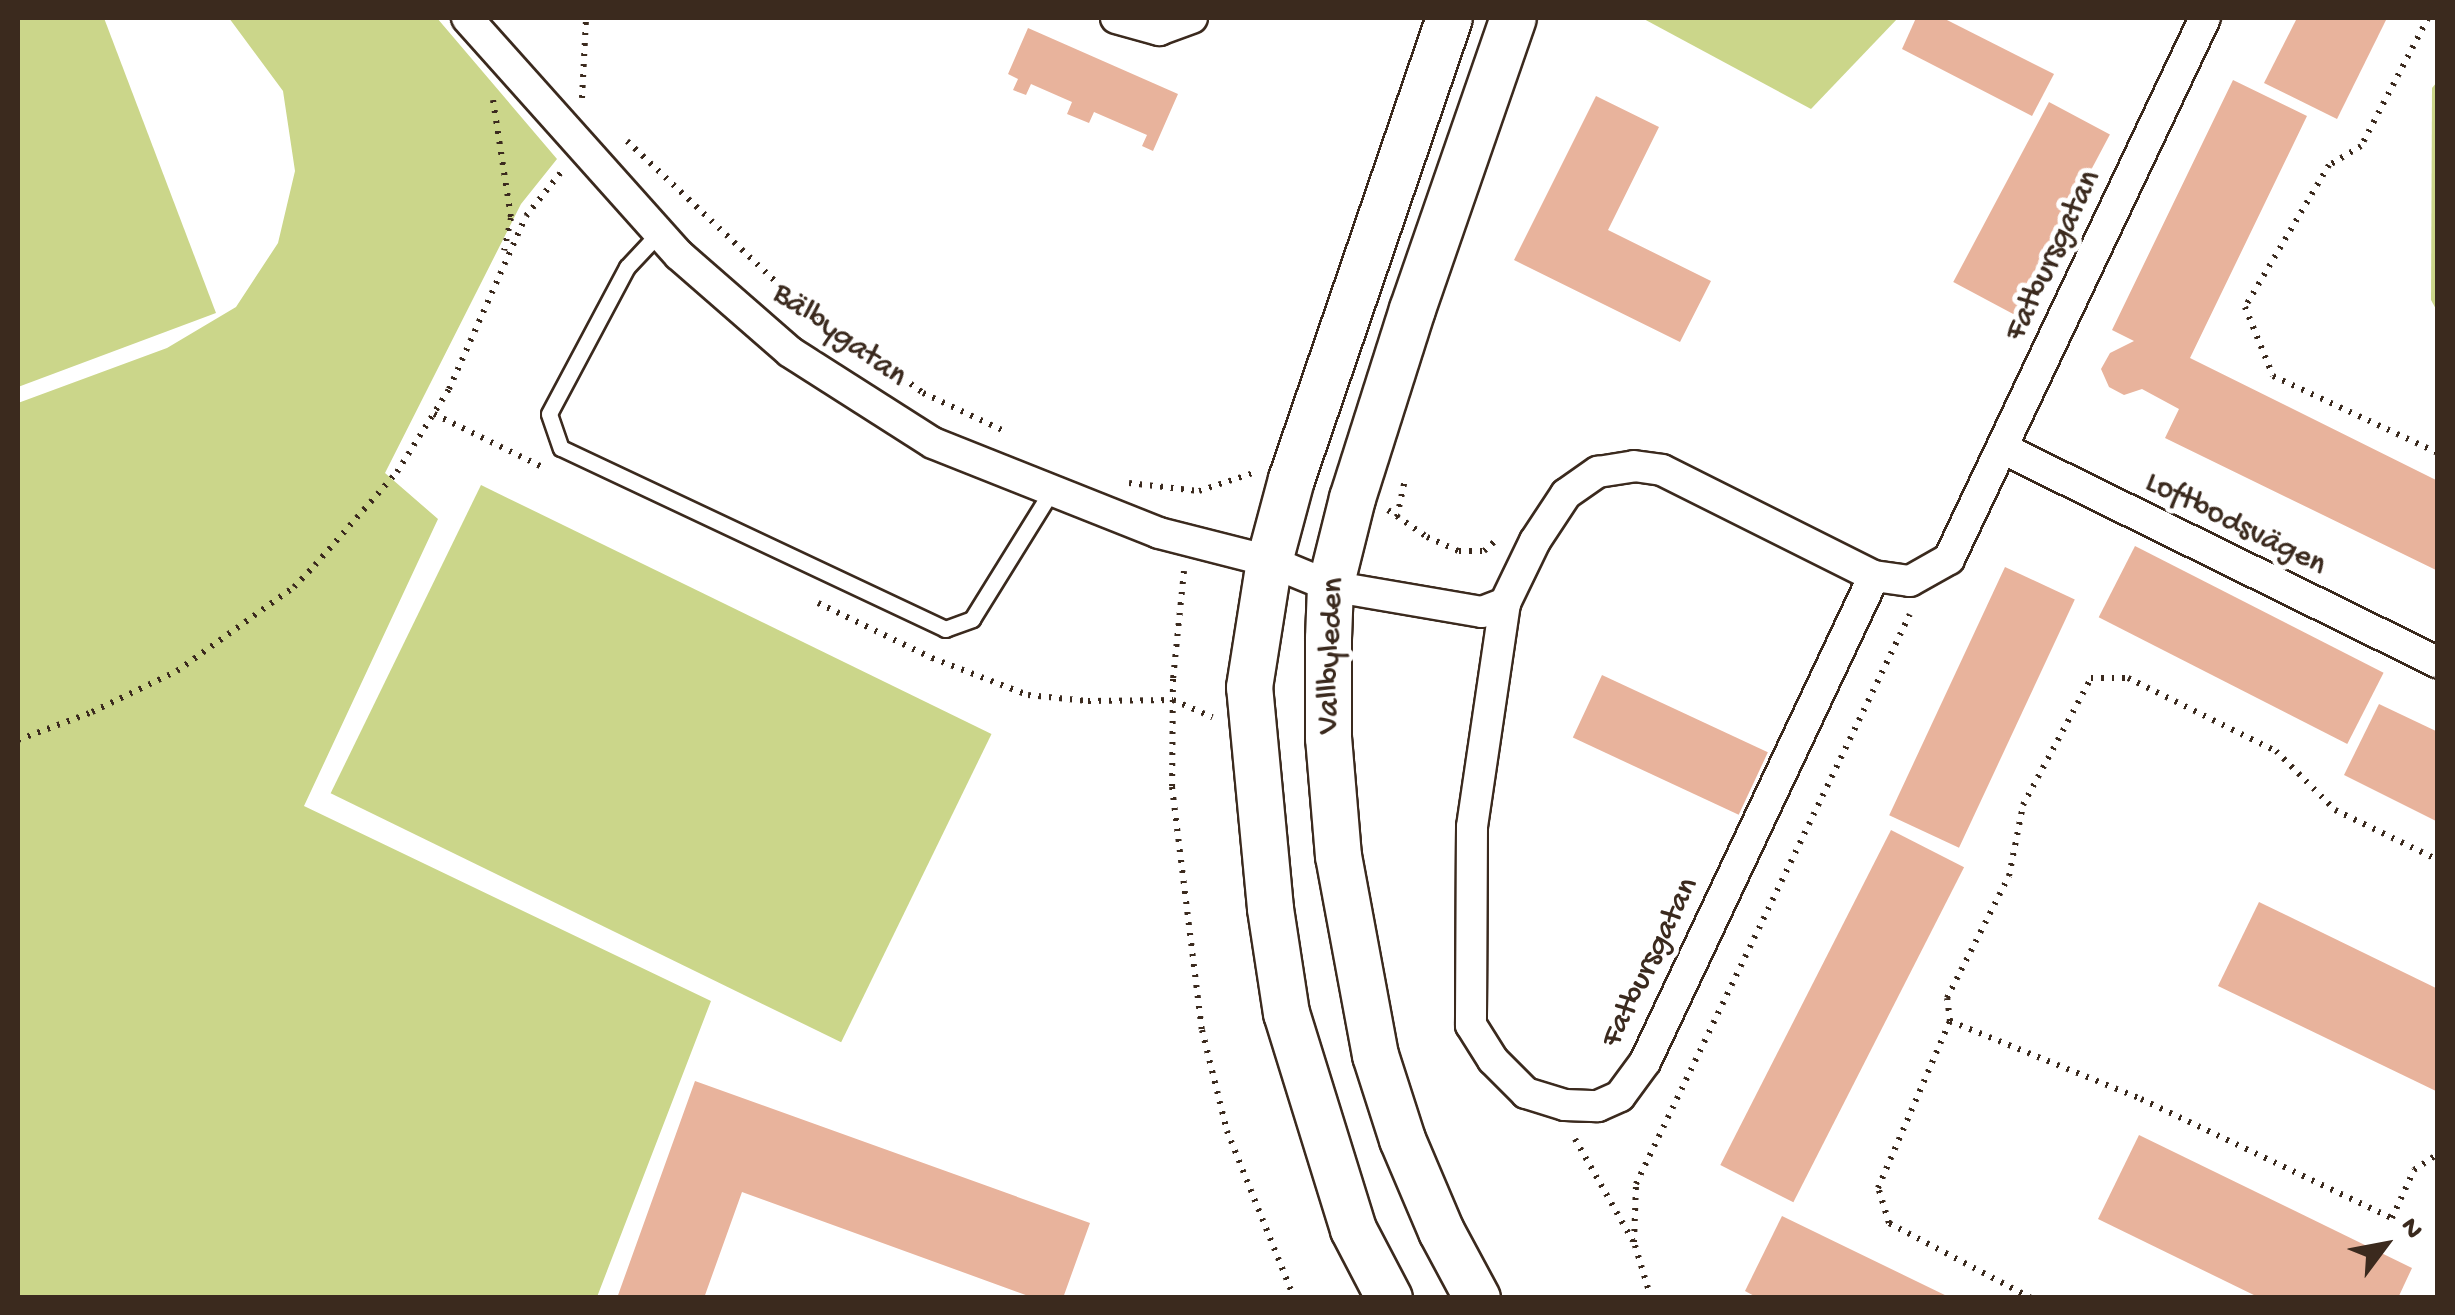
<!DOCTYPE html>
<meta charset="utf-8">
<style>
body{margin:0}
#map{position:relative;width:2455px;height:1315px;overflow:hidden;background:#fff;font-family:"Gochi Hand",sans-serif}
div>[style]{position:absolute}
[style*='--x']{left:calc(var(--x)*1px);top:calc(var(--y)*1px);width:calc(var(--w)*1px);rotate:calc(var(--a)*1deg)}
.green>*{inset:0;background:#cbd68a;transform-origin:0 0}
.building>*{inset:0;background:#e8b39c;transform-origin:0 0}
.path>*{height:6px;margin-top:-3px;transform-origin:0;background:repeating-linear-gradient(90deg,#3b2a1e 0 2.5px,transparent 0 10.5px)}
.roads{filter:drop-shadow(2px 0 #3b2a1e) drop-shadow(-2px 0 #3b2a1e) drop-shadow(0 2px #3b2a1e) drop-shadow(0 -2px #3b2a1e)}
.lane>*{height:15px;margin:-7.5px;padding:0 7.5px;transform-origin:7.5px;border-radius:7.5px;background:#fff}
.street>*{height:30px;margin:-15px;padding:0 15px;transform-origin:15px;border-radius:15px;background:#fff}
.secondary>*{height:45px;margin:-22.5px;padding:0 22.5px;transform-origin:22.5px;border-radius:22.5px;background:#fff}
span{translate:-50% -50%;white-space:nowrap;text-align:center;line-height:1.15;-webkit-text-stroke:10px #fff;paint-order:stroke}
.street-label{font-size:32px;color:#3b2a1e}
.frame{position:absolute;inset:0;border:20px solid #3b2a1e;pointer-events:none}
.north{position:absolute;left:2335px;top:1195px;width:100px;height:100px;-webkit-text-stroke:8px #fff;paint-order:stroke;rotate:58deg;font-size:28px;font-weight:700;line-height:40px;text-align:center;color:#3b2a1e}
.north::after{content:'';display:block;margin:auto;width:35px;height:45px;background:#3b2a1e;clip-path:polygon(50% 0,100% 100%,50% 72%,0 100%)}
</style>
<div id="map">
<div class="green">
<div style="clip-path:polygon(18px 18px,104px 18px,216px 313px,18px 387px)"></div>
<div style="clip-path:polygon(229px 18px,437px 18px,557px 159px,521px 204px,385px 473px,438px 519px,304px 806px,711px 1001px,597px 1297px,18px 1297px,18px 403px,167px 348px,236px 307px,278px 243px,295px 171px,283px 91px)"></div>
<div style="clip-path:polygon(1642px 18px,1898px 18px,1811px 109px)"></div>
<div style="clip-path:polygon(2437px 82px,2437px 311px,2431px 300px,2432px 88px)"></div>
<div style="left:481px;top:485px;width:568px;height:343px;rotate:26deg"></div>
</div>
<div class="building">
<div style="clip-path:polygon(1916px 18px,1943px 18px,2054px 74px,2032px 116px,1902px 49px)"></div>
<div style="clip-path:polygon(2297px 18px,2387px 18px,2337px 119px,2264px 83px)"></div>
<div style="clip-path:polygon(1028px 28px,1178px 94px,1153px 151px,1142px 146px,1147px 135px,1094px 112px,1089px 123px,1067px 114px,1072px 102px,1031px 84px,1026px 95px,1013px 90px,1018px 79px,1008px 74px)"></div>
<div style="clip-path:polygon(2233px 80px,2307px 116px,2190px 358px,2438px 481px,2438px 571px,2165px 438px,2179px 409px,2142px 389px,2124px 395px,2109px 387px,2101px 369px,2110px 353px,2134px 341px,2112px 330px)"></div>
<div style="clip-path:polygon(1596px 96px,1659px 127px,1608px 230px,1711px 281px,1680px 342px,1514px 260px)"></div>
<div style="left:2049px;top:102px;width:69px;height:204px;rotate:28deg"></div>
<div style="left:2135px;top:546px;width:279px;height:80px;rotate:27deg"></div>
<div style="left:2005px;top:567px;width:77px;height:274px;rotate:25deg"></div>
<div style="left:1602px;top:675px;width:183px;height:69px;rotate:25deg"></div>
<div style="clip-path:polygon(2379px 704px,2438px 732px,2438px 822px,2344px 775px)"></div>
<div style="left:1891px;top:830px;width:82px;height:376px;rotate:27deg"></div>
<div style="clip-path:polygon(2259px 902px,2438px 989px,2438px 1092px,2218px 986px)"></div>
<div style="clip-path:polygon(695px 1081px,1090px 1223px,1063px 1298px,1034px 1298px,742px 1192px,704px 1298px,617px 1298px)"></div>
<div style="clip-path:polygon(2139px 1135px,2412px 1268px,2398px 1298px,2260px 1298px,2098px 1219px)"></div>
<div style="clip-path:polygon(1782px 1216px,1951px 1298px,1758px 1298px,1745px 1291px)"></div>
</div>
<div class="path">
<div style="--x:2428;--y:18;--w:144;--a:117.6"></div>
<div style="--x:2361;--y:146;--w:37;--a:149"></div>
<div style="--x:2329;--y:165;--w:165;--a:120.6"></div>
<div style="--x:2245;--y:307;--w:74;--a:67.9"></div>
<div style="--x:2273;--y:376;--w:182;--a:25"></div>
<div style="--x:582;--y:98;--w:80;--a:-87.1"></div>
<div style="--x:493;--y:100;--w:119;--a:81.3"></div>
<div style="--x:511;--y:218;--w:33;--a:102"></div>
<div style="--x:627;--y:141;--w:227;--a:43.4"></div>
<div style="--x:792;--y:297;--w:162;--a:36.2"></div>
<div style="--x:923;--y:393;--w:87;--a:25.1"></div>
<div style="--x:434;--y:414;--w:120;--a:26.1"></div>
<div style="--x:1129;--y:483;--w:70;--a:6.5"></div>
<div style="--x:1199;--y:491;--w:57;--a:-18.4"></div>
<div style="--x:1388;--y:510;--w:47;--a:34.7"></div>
<div style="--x:1427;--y:537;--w:35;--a:24"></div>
<div style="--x:1459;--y:551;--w:25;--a:0"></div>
<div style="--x:1484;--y:551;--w:15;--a:-42"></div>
<div style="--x:1397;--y:517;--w:38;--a:-78"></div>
<div style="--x:1184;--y:571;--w:109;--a:95.8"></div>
<div style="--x:1173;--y:679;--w:108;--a:90.5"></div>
<div style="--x:1172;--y:787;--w:245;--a:83"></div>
<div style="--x:1202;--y:1030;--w:104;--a:76.1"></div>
<div style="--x:1227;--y:1131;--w:180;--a:68.1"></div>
<div style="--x:818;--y:603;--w:127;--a:25.8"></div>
<div style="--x:932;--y:658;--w:103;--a:21.1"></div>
<div style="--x:1028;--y:695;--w:60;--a:5.7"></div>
<div style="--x:1088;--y:701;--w:85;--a:-0.7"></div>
<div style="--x:1173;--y:700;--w:43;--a:23.6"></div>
<div style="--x:18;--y:740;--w:79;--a:-20.7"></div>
<div style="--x:92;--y:712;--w:94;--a:-25.8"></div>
<div style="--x:177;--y:671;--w:144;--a:-35.7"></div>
<div style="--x:294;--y:587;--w:30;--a:-46"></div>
<div style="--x:315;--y:565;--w:124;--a:-48.6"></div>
<div style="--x:397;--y:472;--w:98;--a:-57.9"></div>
<div style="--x:449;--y:389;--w:189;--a:-66"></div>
<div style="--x:526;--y:216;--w:58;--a:-51.3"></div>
<div style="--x:1950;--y:1021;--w:23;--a:-97"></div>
<div style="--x:1947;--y:998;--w:137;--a:-63.1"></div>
<div style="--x:2009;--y:876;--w:72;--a:-78.8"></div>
<div style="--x:2023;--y:805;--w:144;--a:-61.8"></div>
<div style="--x:2091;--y:678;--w:37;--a:0"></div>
<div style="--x:2128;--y:678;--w:165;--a:26.3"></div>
<div style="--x:2276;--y:751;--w:83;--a:45"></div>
<div style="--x:2335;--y:810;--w:114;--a:25.9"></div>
<div style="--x:1575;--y:1139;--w:117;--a:60.4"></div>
<div style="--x:1651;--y:1298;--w:59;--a:-106.9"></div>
<div style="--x:1634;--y:1242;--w:58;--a:-88"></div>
<div style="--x:1636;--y:1184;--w:632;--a:-64.33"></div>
<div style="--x:2031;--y:1298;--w:161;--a:-152.2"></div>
<div style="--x:1889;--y:1223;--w:37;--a:-107"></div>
<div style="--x:1878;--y:1188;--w:182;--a:-66.7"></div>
<div style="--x:1950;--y:1021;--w:206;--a:22.2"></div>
<div style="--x:2141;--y:1099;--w:278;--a:25.4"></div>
<div style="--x:2392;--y:1218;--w:53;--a:-65.4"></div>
<div style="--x:2414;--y:1170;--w:29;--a:-34"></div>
</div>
<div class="roads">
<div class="lane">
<div style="--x:658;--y:234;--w:45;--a:133.2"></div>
<div style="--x:627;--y:267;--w:166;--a:118"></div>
<div style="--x:549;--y:414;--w:36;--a:71"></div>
<div style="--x:561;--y:448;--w:425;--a:25.2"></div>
<div style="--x:945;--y:629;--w:29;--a:-20"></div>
<div style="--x:972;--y:619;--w:148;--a:-58.2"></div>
</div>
<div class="street">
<div style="--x:467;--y:18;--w:318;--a:48.2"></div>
<div style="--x:679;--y:255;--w:147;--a:41.1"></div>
<div style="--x:790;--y:352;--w:169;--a:32.5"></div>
<div style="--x:933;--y:443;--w:243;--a:21.7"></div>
<div style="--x:1159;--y:533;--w:114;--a:14.3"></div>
<div style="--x:1269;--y:561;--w:66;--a:22.3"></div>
<div style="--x:1330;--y:586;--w:154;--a:9.7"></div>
<div style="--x:1482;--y:612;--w:25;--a:-21"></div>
<div style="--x:1505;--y:603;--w:69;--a:-64.2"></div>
<div style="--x:1535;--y:541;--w:56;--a:-56.6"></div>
<div style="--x:1566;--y:494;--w:39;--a:-35"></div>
<div style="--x:1598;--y:472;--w:36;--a:-9"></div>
<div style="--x:1634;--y:466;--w:28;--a:8"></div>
<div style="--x:1662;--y:470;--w:237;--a:26.6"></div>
<div style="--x:1874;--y:576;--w:36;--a:8"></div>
<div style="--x:1910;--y:581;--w:45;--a:-29.4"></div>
<div style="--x:1949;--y:559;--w:599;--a:-64.68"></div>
<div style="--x:1116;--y:18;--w:45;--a:15.6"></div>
<div style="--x:1159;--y:30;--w:35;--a:-20"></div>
<div style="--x:2002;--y:448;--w:486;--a:26.2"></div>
<div style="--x:1505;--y:603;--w:226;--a:98.4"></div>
<div style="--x:1472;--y:827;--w:198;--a:90.3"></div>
<div style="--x:1471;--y:1025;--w:41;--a:57.8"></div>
<div style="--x:1493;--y:1060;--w:47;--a:45"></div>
<div style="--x:1526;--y:1093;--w:41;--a:17.1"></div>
<div style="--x:1565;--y:1105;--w:33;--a:2"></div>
<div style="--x:1598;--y:1106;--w:24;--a:-24"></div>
<div style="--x:1620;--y:1096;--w:42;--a:-53.7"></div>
<div style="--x:1645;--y:1062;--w:537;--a:-64.77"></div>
</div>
<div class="secondary">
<div style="--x:1389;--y:1298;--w:78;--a:-117.6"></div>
<div style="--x:1353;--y:1229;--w:226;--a:-107.2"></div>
<div style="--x:1286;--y:1013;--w:106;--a:-98.7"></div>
<div style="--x:1270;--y:908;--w:222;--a:-95.4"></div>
<div style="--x:1249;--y:687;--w:128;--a:-81"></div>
<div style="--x:1269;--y:561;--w:85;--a:-75"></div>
<div style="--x:1291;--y:479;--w:487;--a:-71.1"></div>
<div style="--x:1477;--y:1298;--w:76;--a:-118.2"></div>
<div style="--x:1441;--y:1231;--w:100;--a:-113"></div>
<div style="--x:1402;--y:1139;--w:88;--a:-107.8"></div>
<div style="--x:1375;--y:1055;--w:202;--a:-100.5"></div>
<div style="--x:1338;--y:856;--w:118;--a:-94.8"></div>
<div style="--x:1328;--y:738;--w:100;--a:-90"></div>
<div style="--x:1328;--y:638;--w:52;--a:-87.8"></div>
<div style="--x:1330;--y:586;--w:91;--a:-76"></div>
<div style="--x:1352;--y:498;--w:198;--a:-72.4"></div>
<div style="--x:1412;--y:309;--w:308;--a:-70.9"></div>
</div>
</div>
<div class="street-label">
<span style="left:2054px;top:256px;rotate:-65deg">Fatbursgatan</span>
<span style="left:839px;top:336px;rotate:35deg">Bälbygatan</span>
<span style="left:2235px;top:525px;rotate:26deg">Loftbodsvägen</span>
<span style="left:1332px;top:656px;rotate:-88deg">Vallbyleden</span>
<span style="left:1651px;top:963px;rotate:-64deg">Fatbursgatan</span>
</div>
<div class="frame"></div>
<div class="north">N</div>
</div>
